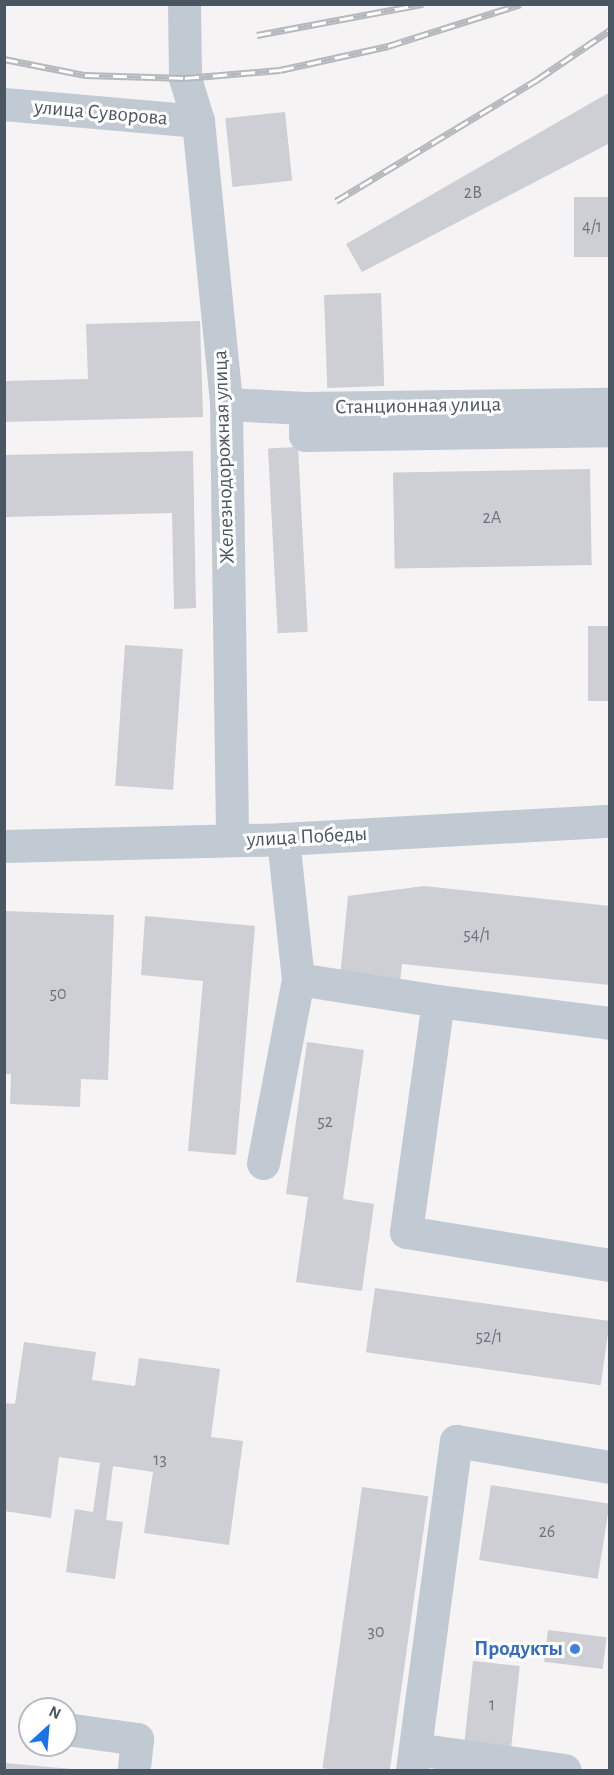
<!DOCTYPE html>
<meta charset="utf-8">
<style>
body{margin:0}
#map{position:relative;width:614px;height:1775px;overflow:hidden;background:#f5f3f3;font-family:"Alegreya Sans",sans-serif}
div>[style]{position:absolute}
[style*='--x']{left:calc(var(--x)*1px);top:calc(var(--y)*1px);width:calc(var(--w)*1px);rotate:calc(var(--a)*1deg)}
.building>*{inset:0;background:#cdcfd5;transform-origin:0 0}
.minor>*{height:33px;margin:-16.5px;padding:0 16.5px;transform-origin:16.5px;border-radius:16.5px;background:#c1cad2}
.rail>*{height:7px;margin-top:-3.5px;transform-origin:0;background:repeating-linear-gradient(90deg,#fff 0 14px,#b5b8bd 0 28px);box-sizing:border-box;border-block:2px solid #b5b8bd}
.dots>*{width:16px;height:16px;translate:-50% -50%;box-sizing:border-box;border:3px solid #fff;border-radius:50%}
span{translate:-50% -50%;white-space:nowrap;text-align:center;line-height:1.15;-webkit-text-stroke:6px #fff;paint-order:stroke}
.number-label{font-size:18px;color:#6b747e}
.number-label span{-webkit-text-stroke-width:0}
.street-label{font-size:21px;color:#4a5661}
.shop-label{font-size:21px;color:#366cbe;font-weight:700}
.right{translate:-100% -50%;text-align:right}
.frame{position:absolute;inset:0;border:6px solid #4a5661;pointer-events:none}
.north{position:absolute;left:18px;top:1697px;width:60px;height:60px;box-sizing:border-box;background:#fff;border:2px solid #b7bbc0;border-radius:50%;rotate:26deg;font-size:16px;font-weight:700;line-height:24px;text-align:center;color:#4a5661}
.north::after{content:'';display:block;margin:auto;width:21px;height:27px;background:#1a73e8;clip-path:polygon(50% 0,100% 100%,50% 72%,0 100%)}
</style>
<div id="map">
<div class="building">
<div style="clip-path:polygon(610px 92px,610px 143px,362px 272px,346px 244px)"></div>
<div style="left:285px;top:112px;width:69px;height:60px;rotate:84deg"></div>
<div style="left:574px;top:197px;width:36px;height:60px"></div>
<div style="left:381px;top:293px;width:93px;height:57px;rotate:88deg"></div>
<div style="clip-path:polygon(200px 321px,203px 417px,4px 422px,4px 381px,88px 379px,86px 324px)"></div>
<div style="left:298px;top:447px;width:185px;height:30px;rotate:87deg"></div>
<div style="clip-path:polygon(193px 451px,196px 608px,174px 609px,172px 513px,4px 517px,4px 455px)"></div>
<div style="left:590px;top:469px;width:96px;height:197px;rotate:89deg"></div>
<div style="left:588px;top:626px;width:22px;height:75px"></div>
<div style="left:125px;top:645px;width:58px;height:141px;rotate:4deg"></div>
<div style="clip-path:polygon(424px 886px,610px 906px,610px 985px,402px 964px,400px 983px,340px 977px,348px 896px)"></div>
<div style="clip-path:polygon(5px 911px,114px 915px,108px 1080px,81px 1079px,80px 1107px,10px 1104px,11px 1074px,5px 1074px)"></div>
<div style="clip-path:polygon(145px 916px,255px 926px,236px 1155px,188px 1151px,203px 981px,141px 975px)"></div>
<div style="clip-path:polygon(307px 1042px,364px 1050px,343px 1199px,374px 1204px,362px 1291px,296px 1282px,308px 1197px,286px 1194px)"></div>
<div style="left:375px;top:1288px;width:237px;height:65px;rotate:8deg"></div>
<div style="clip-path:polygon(24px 1342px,96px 1352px,92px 1380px,135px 1386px,139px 1358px,220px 1369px,211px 1437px,243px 1441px,229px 1545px,144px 1533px,153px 1472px,113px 1466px,106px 1520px,123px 1522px,115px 1579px,66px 1572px,75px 1509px,93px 1512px,100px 1463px,59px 1457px,51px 1518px,4px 1511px,4px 1403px,15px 1404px)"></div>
<div style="left:491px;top:1485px;width:120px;height:76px;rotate:9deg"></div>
<div style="left:362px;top:1487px;width:67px;height:284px;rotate:8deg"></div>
<div style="left:548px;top:1630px;width:59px;height:32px;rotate:7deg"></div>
<div style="left:473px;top:1661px;width:47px;height:83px;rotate:6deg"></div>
<div style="clip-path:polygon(5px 1763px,72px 1769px,72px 1770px,5px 1770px)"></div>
</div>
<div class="minor">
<div style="--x:184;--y:4;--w:74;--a:89.2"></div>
<div style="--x:185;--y:78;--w:45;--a:73.2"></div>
<div style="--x:198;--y:121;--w:284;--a:84.3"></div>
<div style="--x:226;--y:404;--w:436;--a:89.2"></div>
<div style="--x:4;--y:104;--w:195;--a:5"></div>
<div style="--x:226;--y:404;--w:79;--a:2.9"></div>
<div style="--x:305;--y:408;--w:305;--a:-0.8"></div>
<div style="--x:305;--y:408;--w:27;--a:90"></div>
<div style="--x:305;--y:435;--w:305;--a:-0.9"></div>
<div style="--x:283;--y:839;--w:141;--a:83.9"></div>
<div style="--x:298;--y:979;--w:142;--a:8.9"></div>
<div style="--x:4;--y:846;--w:279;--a:-1.4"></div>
<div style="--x:283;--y:839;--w:327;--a:-3.2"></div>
<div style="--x:610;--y:1023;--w:173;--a:-172.7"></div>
<div style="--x:438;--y:1001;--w:233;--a:97.9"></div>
<div style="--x:406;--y:1232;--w:207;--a:9.2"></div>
<div style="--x:263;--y:1163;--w:187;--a:-79.2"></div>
<div style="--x:66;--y:1729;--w:72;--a:8"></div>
<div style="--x:137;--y:1739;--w:31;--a:96"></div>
<div style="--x:415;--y:1749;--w:151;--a:8"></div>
<div style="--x:412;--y:1770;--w:332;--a:-82.4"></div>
<div style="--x:456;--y:1441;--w:156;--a:9.6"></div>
</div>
<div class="rail">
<div style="--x:257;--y:35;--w:169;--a:-10.6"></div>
<div style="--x:4;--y:59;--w:83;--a:11.2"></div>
<div style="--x:85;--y:75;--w:100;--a:1.7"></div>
<div style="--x:185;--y:78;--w:95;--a:-4.8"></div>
<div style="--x:280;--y:70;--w:111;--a:-12.5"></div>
<div style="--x:388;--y:46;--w:139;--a:-17.5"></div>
<div style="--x:336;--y:201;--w:236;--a:-31.1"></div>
<div style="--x:538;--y:79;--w:87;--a:-34.2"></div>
</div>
<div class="dots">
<div style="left:575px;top:1649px;background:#3f7fe0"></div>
</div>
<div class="number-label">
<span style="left:473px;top:193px">2В</span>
<span style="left:592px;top:227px">4/1</span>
<span style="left:492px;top:518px">2А</span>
<span style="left:477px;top:935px">54/1</span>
<span style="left:58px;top:994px">50</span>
<span style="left:325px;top:1122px">52</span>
<span style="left:489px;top:1337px">52/1</span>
<span style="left:160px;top:1460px">13</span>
<span style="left:547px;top:1532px">26</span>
<span style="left:376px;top:1632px">30</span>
<span style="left:492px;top:1705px">1</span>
</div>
<div class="street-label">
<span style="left:101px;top:113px;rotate:5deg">улица Суворова</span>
<span style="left:418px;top:406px;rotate:-1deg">Станционная улица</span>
<span style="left:224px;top:457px;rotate:-92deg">Железнодорожная улица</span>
<span style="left:307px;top:837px;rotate:-3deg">улица Победы</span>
</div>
<div class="shop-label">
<span class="right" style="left:563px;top:1649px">Продукты</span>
</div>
<div class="frame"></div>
<div class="north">N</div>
</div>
